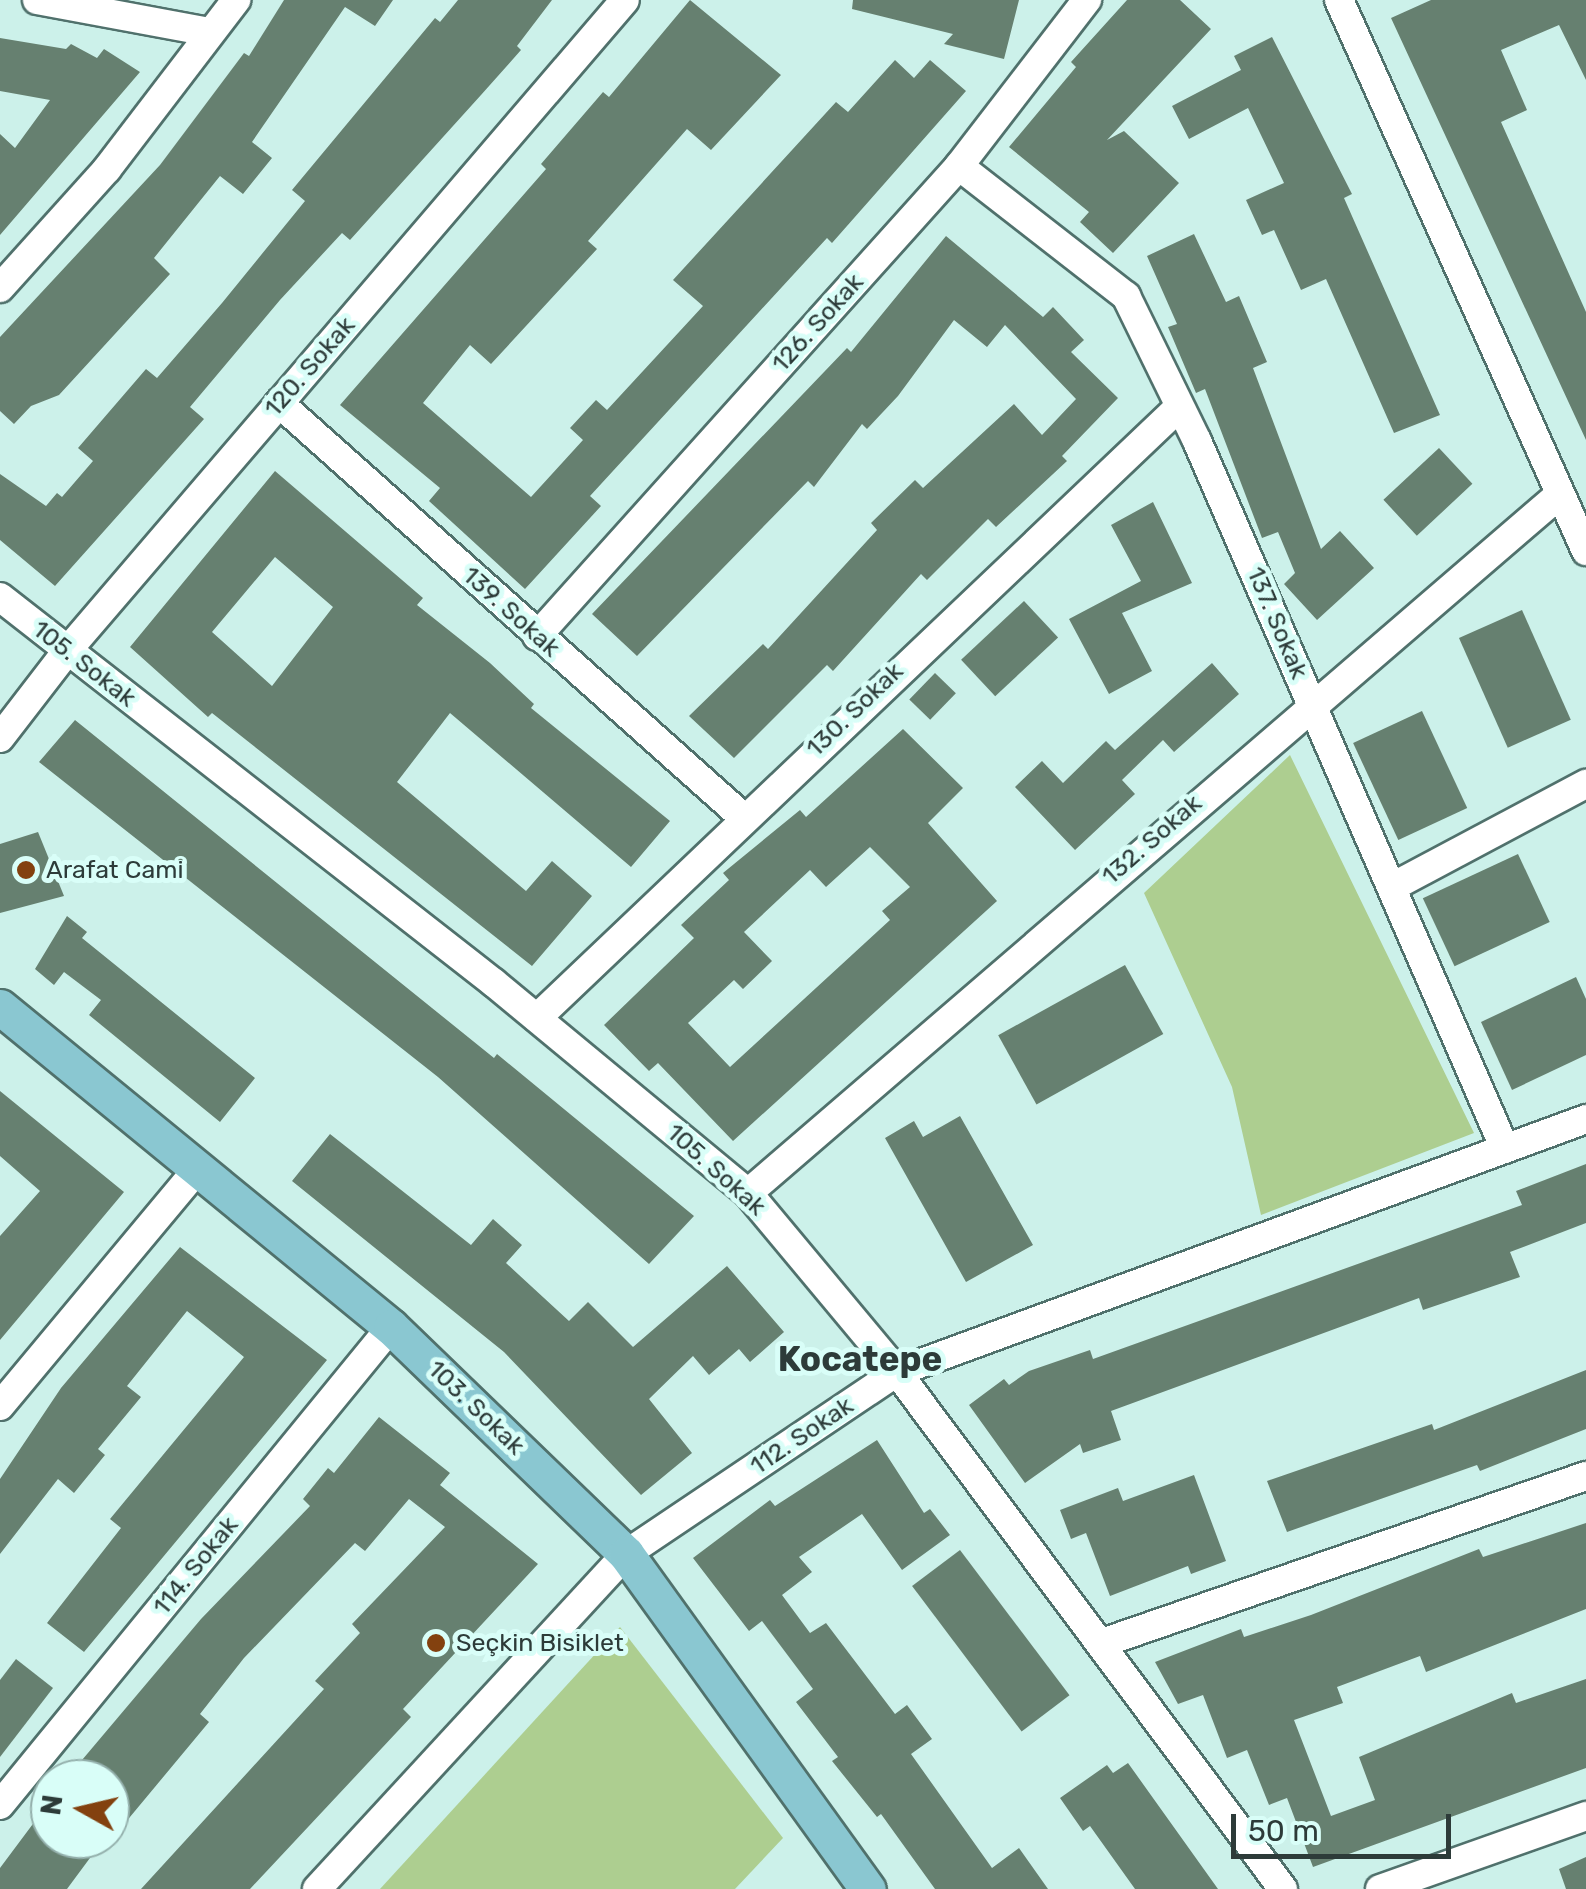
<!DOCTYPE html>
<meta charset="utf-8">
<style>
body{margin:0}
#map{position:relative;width:1586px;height:1889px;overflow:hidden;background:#ccf1ea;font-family:Rubik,sans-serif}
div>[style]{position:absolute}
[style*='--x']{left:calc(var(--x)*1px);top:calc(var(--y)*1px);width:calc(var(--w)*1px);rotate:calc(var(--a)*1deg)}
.green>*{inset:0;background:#adce90}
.building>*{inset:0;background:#668070;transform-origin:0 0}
.roads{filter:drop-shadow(2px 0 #50716c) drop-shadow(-2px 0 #50716c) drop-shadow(0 2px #50716c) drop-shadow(0 -2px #50716c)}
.minor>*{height:28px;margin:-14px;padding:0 14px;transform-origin:14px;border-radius:14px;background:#fff}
.major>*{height:35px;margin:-17.5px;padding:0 17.5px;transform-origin:17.5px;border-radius:17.5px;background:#8ac7d1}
.dots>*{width:28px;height:28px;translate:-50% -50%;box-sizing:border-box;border:5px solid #d9fef8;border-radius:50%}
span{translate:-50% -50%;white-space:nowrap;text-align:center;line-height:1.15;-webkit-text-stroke:10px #d9fef8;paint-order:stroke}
.street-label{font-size:25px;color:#2d3b39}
.poi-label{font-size:25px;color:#2d3b39}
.left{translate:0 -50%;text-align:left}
.district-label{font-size:35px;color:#2d3b39;font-weight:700}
.north{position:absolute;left:30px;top:1759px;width:100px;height:100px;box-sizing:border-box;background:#d9fef8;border:2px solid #94b0ac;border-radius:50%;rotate:278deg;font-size:28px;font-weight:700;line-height:40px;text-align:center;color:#2d3b39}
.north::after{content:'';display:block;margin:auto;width:35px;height:45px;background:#83410f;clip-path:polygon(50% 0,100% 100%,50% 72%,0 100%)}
.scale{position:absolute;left:1231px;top:1814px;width:220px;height:45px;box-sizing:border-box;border:5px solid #2d3b39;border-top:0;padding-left:12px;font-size:30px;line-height:35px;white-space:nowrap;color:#2d3b39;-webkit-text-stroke:8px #d9fef8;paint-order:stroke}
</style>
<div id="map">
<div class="green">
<div style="clip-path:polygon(1290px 755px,1474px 1133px,1261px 1215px,1232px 1087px,1144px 893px)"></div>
<div style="clip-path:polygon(620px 1627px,783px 1838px,735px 1889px,380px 1889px)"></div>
</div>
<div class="building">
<div style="clip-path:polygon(284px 0,393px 0,375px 26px,345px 7px,252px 142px,272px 158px,243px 194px,220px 176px,154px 258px,170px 274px,59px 395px,31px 406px,14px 424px,0 411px,0 337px,160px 165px,244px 53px,249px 56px)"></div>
<div style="clip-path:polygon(458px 0,552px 0,517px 46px,521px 50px,481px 95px,350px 240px,342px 233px,280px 300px,190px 407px,204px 419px,55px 586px,0 540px,0 474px,46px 506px,57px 493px,62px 497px,93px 461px,78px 448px,146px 369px,157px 378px,222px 303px,305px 201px,292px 190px,435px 18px,440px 22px)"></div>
<div style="clip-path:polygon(690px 0,781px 75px,711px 150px,687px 129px,588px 241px,597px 249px,491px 364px,470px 345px,423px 403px,531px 497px,583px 440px,570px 428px,596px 400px,607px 410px,703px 306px,673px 280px,836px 102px,848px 112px,895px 60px,914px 78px,930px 60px,966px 91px,832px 243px,827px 238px,590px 496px,601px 506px,525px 589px,429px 501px,440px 488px,340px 405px,546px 169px,541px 164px,603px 92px,609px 97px)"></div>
<div style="clip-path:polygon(853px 0,1019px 0,1004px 59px,944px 44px,953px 34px,852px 9px)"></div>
<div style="clip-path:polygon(1127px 0,1180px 0,1211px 29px,1107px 140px,1124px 131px,1179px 183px,1113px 253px,1080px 222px,1089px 212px,1009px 147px,1076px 67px,1071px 62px)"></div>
<div style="clip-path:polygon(1431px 0,1586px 0,1586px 80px,1559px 25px,1501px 50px,1527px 110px,1501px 122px,1586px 312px,1586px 440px,1391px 18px)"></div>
<div style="clip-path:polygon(1272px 37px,1352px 194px,1344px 198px,1440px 415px,1394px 433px,1326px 279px,1301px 290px,1274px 230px,1262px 235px,1246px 200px,1284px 183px,1248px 108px,1189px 139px,1172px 106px,1241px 70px,1234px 56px)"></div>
<div style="clip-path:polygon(0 38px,66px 49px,71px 44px,97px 58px,104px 49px,140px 72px,0 235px,0 134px,15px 148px,50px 100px,0 91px)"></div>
<div style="clip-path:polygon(1194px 234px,1226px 302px,1239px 296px,1267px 362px,1253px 368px,1321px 549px,1340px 531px,1374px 568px,1317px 620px,1284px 584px,1295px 573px,1278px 532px,1262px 538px,1205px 389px,1196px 393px,1168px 327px,1177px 324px,1147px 256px)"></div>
<div style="clip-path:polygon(946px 236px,1043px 317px,1053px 307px,1084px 340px,1071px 352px,1118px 398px,1062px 456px,1067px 461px,996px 527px,988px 519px,927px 580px,921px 574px,833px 671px,827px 665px,734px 758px,689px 716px,763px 644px,768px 649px,877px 530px,871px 523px,915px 480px,923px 488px,1014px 404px,1042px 435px,1076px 399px,1005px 325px,987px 347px,954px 320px,898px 396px,867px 429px,862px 424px,814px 487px,808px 481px,637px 656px,592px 614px,847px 348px,851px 352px)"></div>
<div style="left:1439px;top:448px;width:49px;height:76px;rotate:47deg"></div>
<div style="clip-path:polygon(evenodd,275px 471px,423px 598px,417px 605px,490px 663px,534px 704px,531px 708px,670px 821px,631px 867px,450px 713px,397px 782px,526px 891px,552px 861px,592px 896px,532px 966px,212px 713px,208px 717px,130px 647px,275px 471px,275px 557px,333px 607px,272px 686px,212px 632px,275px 557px)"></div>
<div style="clip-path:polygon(1153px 502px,1192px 583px,1122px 613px,1152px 671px,1109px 694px,1069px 619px,1141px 581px,1111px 525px)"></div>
<div style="left:1024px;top:601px;width:50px;height:86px;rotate:47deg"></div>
<div style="left:1522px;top:610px;width:120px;height:69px;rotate:66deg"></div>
<div style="clip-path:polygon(1212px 663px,1239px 694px,1174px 752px,1163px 740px,1122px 780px,1135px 794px,1075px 850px,1015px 787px,1042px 761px,1063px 783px,1106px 741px,1115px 750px)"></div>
<div style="left:935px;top:673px;width:29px;height:37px;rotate:44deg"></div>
<div style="left:1422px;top:711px;width:107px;height:76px;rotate:65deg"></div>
<div style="clip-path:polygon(75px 720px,494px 1058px,497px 1054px,694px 1216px,649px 1264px,438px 1077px,39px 762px)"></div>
<div style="clip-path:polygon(evenodd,903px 729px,963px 788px,928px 823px,997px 901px,733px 1141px,658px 1063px,649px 1071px,604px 1025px,694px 938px,681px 925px,729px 880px,723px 873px,800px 810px,806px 817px,903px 729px,870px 847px,910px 887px,882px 911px,890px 920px,730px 1067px,688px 1023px,734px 980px,743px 989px,772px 961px,744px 932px,810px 870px,826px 887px,870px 847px)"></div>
<div style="clip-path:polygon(38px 832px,64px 896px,0 913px,0 844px)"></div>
<div style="left:1518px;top:854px;width:75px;height:105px;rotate:65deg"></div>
<div style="clip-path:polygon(67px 916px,87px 932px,82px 938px,255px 1078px,220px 1122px,89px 1015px,101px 1000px,64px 972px,54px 985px,35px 969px)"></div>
<div style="left:1125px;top:965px;width:79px;height:145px;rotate:61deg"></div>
<div style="clip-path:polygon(1576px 977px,1586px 999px,1586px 1055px,1512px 1090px,1481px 1022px)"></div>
<div style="clip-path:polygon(0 1091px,124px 1192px,0 1340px,0 1236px,40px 1191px,0 1156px)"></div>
<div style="clip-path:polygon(960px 1116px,1033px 1245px,966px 1282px,885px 1138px,914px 1121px,923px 1137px)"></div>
<div style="clip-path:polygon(330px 1134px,471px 1245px,493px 1219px,522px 1245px,506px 1263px,569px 1321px,588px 1302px,633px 1347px,727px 1266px,784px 1332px,750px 1362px,739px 1349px,709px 1375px,693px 1356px,649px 1399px,692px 1453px,641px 1495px,504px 1352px,292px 1181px)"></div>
<div style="clip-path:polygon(1586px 1164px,1586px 1223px,1510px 1252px,1520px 1277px,1423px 1310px,1419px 1298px,1111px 1411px,1121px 1440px,1083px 1453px,1080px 1444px,1025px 1483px,969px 1405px,1004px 1379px,1009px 1385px,1029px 1371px,1090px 1350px,1093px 1359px,1522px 1205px,1516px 1191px)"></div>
<div style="clip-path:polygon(180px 1247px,327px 1360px,84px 1652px,47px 1623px,121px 1528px,110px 1519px,244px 1357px,187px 1311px,127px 1386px,141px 1397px,98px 1449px,105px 1455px,74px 1493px,58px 1479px,0 1554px,0 1479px,61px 1388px)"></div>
<div style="clip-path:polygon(1586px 1370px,1586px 1429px,1480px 1471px,1477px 1465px,1287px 1532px,1267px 1481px,1432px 1424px,1434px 1430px)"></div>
<div style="clip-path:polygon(379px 1417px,450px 1473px,440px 1485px,538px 1564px,403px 1709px,411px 1717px,250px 1889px,141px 1889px,324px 1689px,315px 1681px,360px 1633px,352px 1624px,445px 1527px,409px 1499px,365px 1551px,355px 1543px,244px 1658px,200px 1714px,209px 1722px,110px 1841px,110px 1779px,66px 1779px,201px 1619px,310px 1506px,303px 1499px,328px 1468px,334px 1473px)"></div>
<div style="clip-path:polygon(877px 1440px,924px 1513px,930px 1509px,950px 1535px,902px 1570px,862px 1514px,799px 1557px,812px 1572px,782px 1595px,810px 1633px,826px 1623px,895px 1714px,907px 1705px,932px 1739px,911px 1754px,992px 1868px,1019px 1848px,1048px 1889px,935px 1889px,881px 1814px,877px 1817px,832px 1761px,838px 1757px,796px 1702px,813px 1689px,762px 1621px,749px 1631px,693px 1558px,770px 1500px,775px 1506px)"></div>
<div style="clip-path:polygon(1194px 1475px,1226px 1561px,1191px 1574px,1188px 1566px,1110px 1596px,1086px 1533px,1071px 1539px,1060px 1510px,1118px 1488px,1123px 1501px)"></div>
<div style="clip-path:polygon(1586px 1523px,1586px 1609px,1426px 1672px,1420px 1656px,1337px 1687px,1343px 1703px,1294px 1720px,1331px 1816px,1375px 1800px,1359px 1757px,1512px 1693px,1516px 1703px,1586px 1679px,1586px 1768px,1313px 1867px,1287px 1798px,1269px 1805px,1247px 1750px,1227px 1758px,1203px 1695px,1178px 1704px,1155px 1662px,1241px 1629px,1244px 1637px,1311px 1615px,1479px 1549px,1483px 1557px)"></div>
<div style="left:960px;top:1550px;width:182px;height:60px;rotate:53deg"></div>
<div style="clip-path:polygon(16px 1659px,53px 1688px,0 1757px,0 1680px)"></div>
<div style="clip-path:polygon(1128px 1763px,1218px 1889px,1135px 1889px,1090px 1826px,1083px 1831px,1060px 1798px,1107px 1765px,1113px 1773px)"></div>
<div style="clip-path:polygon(50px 1801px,50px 1839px,104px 1839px,67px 1889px,0 1889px,0 1868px)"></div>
<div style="clip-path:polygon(1586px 1857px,1586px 1889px,1566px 1889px,1559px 1869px)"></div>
</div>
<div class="roads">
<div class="minor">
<div style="--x:37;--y:0;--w:175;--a:10.5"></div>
<div style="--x:1339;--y:0;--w:604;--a:65.85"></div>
<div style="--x:959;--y:166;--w:212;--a:37.9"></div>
<div style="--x:1126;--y:296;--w:161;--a:63.9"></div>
<div style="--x:1197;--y:441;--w:772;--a:66.49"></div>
<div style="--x:0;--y:288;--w:160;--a:-48"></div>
<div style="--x:107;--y:169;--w:213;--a:-52.6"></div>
<div style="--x:279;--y:403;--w:623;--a:41.75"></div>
<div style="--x:0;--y:597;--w:627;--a:38"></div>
<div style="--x:494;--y:983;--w:330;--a:39.6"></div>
<div style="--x:748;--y:1193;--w:233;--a:50.2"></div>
<div style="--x:897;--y:1372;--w:645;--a:53.25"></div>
<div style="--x:537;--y:636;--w:632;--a:-48.08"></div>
<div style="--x:959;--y:166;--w:210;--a:-52.4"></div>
<div style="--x:0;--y:738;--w:110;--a:-52.4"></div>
<div style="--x:67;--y:651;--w:857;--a:-49.4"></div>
<div style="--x:1392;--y:887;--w:220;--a:-28"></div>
<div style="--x:537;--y:1018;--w:885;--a:-43.58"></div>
<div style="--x:748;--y:1193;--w:1071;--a:-40.72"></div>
<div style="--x:0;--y:1406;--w:305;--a:-50.2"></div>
<div style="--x:1102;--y:1643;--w:512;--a:-19.04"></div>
<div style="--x:0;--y:1805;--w:618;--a:-50.72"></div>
<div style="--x:317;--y:1889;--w:456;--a:-47.3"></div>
<div style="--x:626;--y:1554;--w:326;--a:-33.9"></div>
<div style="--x:897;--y:1372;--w:734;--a:-20.16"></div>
<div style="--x:1380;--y:1889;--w:219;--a:-19.5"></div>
</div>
<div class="major">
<div style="--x:0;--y:1007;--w:505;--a:39.3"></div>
<div style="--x:391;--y:1327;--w:327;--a:44"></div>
<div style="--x:626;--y:1554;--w:413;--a:54.2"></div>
</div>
</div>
<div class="dots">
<div style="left:26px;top:870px;background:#83410f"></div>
<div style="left:436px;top:1643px;background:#83410f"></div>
</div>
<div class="street-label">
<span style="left:818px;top:323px;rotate:-48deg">126. Sokak</span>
<span style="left:310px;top:367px;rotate:-49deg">120. Sokak</span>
<span style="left:511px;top:612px;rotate:42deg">139. Sokak</span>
<span style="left:1277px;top:623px;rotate:67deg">137. Sokak</span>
<span style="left:84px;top:664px;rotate:38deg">105. Sokak</span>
<span style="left:855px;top:710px;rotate:-44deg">130. Sokak</span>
<span style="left:1152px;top:840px;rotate:-41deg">132. Sokak</span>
<span style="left:716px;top:1170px;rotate:42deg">105. Sokak</span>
<span style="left:476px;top:1408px;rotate:44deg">103. Sokak</span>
<span style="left:802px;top:1436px;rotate:-34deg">112. Sokak</span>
<span style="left:196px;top:1566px;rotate:-51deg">114. Sokak</span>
</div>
<div class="poi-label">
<span class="left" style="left:46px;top:870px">Arafat Cami</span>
<span class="left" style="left:456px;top:1643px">Seçkin Bisiklet</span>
</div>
<div class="district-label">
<span style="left:860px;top:1359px">Kocatepe</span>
</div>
<div class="north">N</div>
<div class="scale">50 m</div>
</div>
